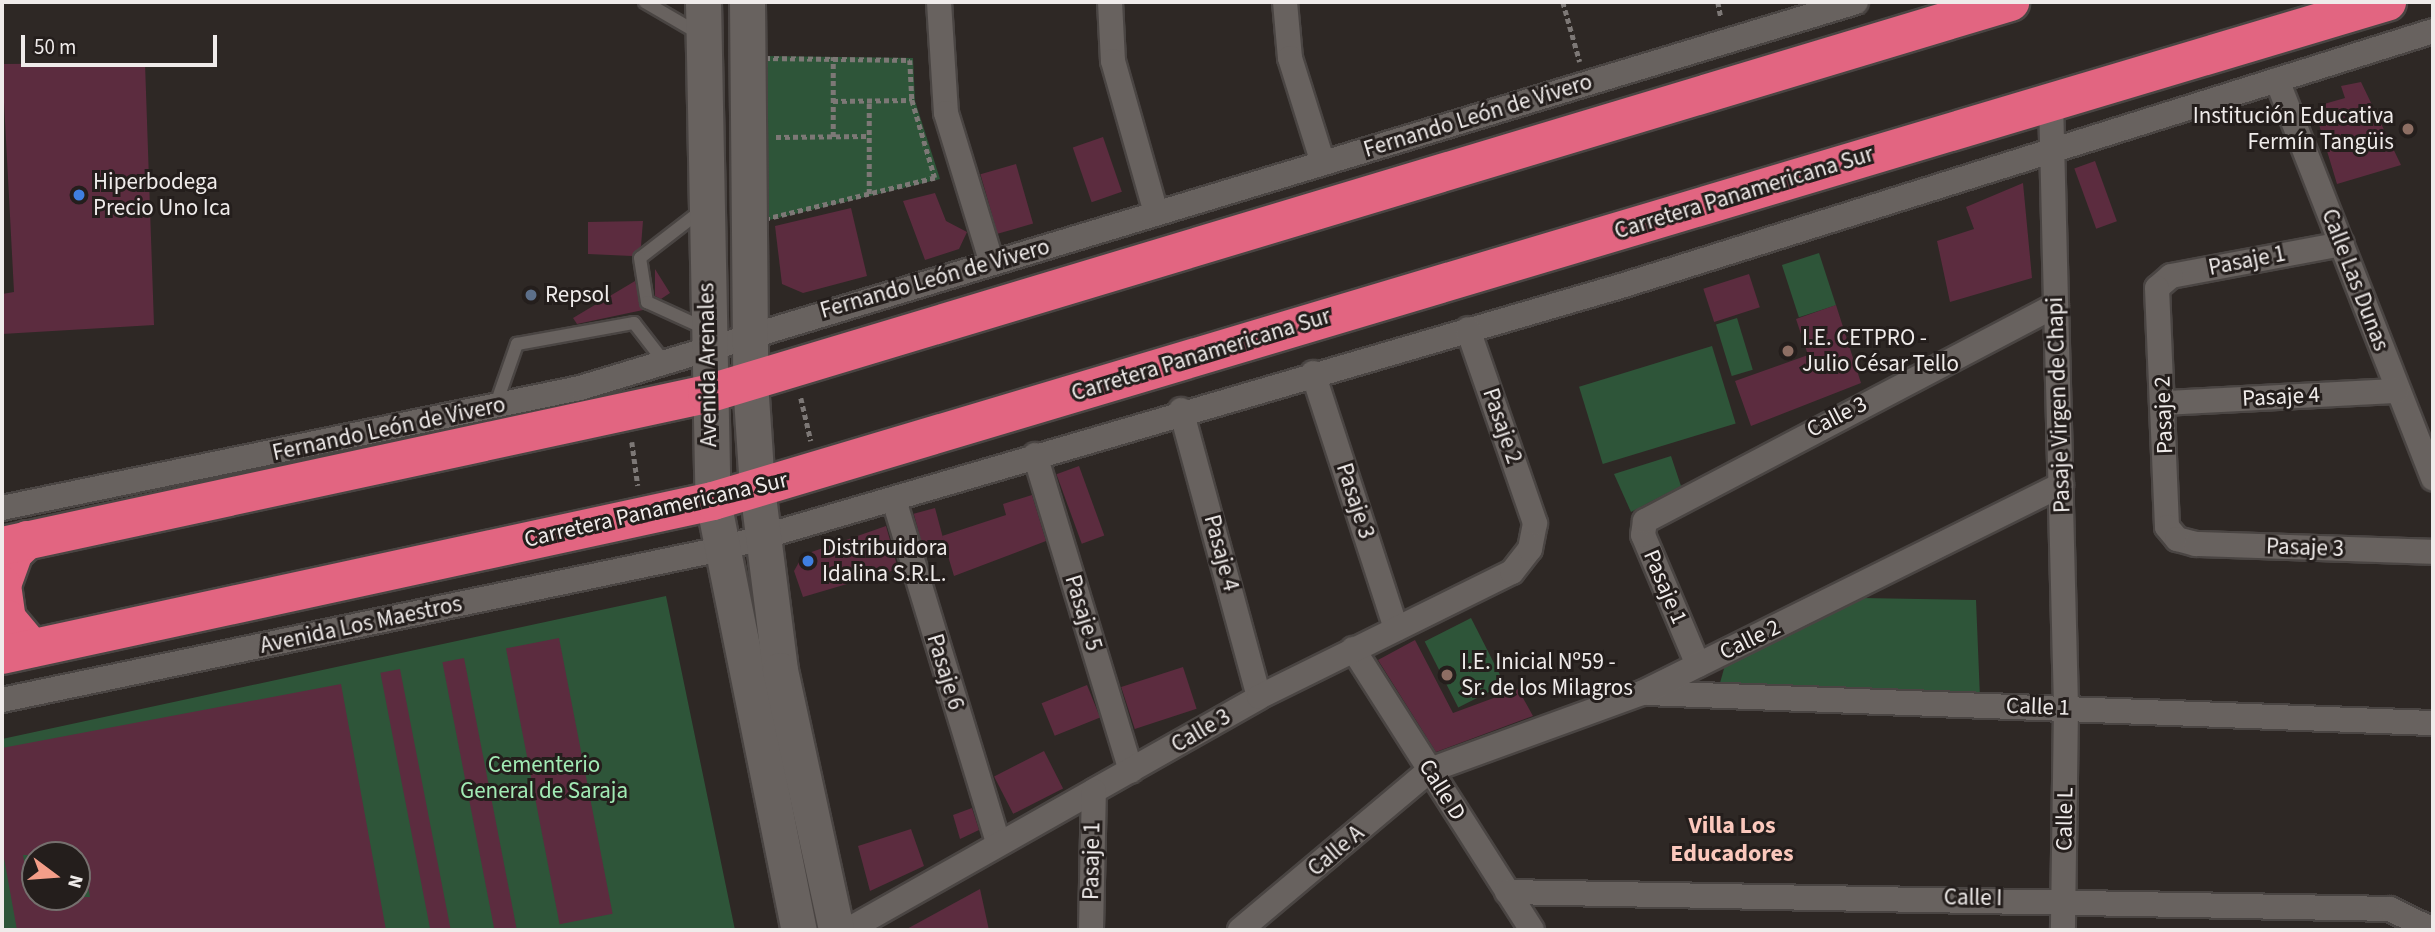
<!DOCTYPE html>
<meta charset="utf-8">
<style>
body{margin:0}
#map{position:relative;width:2435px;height:932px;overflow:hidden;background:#2e2825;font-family:"Source Sans 3",sans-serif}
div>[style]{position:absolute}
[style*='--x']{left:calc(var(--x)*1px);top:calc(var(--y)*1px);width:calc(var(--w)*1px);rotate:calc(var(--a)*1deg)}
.green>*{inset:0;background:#2e5539;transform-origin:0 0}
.building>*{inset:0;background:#5c2c3f;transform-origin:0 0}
.path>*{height:4.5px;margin-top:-2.25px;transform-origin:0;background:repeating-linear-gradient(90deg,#7d7876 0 5px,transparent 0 8.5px)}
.roads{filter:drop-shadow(2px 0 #4a4543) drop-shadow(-2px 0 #4a4543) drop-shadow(0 2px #4a4543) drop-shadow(0 -2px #4a4543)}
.lane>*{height:12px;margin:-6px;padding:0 6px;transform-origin:6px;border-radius:6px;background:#68625f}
.street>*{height:24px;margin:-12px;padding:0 12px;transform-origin:12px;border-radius:12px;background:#68625f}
.secondary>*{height:35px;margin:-17.5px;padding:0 17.5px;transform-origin:17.5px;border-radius:17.5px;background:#68625f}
.highway>*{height:38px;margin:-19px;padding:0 19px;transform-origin:19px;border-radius:19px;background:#e26581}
.dots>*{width:19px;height:19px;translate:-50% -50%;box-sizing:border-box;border:4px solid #241e1c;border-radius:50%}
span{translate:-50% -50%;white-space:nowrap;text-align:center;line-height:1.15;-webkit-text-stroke:6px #241e1c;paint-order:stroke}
.street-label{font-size:23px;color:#efebea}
.poi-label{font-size:23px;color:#efebea}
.right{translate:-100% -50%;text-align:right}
.left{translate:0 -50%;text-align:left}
.park-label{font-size:23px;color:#a1eab4}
.neighbourhood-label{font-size:24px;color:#fbc8bc;font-weight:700}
.frame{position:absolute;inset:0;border:4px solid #efebea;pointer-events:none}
.north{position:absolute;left:21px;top:841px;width:70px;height:70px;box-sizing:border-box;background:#241e1c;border:2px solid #75706e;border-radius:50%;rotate:106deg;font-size:19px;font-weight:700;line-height:28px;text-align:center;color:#efebea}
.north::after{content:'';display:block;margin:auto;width:24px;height:32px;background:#f49e89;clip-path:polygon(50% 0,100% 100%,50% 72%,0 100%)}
.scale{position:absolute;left:21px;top:35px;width:196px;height:32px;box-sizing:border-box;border:4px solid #efebea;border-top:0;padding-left:9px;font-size:21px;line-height:24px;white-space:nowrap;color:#efebea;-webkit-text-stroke:5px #241e1c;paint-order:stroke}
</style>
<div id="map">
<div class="green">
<div style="clip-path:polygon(763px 56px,913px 58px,915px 101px,940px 179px,761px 222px)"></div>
<div style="left:1819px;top:253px;width:55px;height:39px;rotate:72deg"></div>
<div style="left:1737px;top:318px;width:54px;height:22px;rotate:73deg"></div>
<div style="left:1712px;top:346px;width:81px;height:139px;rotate:73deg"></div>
<div style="clip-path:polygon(1671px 456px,1681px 486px,1631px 512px,1614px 474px)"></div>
<div style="clip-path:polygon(evenodd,666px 596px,735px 930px,2px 930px,2px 739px,666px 596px,35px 855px,77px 855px,77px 897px,35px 897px,35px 855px)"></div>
<div style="clip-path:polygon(1862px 598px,1976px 600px,1980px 698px,1720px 683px,1725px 665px)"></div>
<div style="left:1471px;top:618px;width:74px;height:52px;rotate:63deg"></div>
</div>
<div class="building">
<div style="clip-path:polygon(145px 63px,154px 325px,2px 334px,2px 294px,14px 292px,2px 64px)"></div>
<div style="clip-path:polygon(2361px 82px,2401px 165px,2337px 184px,2317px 118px,2324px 104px,2345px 98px,2341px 86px)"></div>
<div style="left:1103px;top:137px;width:58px;height:32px;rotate:71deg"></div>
<div style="left:2095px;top:161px;width:64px;height:22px;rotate:70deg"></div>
<div style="left:1016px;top:164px;width:62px;height:37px;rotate:74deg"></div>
<div style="clip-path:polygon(2023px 183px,2032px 278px,1950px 302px,1937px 241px,1974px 229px,1966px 207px)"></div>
<div style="clip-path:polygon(935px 193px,946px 221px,967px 232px,959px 249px,925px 260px,903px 201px)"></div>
<div style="clip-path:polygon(851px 208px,867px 276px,803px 293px,782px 284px,775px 226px)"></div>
<div style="clip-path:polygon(643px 221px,641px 246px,632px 256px,588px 254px,588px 222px)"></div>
<div style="clip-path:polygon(655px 269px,670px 293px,661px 299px,655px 296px)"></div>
<div style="left:1749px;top:274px;width:35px;height:48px;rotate:72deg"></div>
<div style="clip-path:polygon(635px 281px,643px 310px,577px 324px,573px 318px)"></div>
<div style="clip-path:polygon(1836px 305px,1861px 383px,1751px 426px,1735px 381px,1808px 355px,1796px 319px)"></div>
<div style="left:1079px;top:466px;width:74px;height:24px;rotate:70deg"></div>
<div style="clip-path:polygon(1032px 495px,1046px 541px,954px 576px,942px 536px,1006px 515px,1003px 504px)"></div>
<div style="left:935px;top:508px;width:39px;height:22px;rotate:75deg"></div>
<div style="clip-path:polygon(886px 526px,898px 569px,803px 597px,794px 571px,803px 555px)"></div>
<div style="left:559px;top:638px;width:281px;height:54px;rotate:79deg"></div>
<div style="clip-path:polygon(1415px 640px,1453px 713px,1518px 689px,1533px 716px,1436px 752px,1378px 660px)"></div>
<div style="left:464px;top:658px;width:277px;height:22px;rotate:79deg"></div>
<div style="left:1183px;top:667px;width:44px;height:65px;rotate:72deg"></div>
<div style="left:400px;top:669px;width:266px;height:20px;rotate:79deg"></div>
<div style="clip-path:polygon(evenodd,341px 684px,386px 930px,17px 930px,2px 847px,2px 748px,341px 684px,23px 855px,82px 855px,90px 897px,31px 897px,23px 855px)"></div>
<div style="left:1087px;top:685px;width:35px;height:49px;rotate:68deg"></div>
<div style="left:1044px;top:751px;width:42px;height:56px;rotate:63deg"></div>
<div style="clip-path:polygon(972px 808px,979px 830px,960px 839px,953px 815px)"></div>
<div style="clip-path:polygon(911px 829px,924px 866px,870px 891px,858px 846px)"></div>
<div style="clip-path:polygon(980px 889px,989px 930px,905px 930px)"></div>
</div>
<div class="path">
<div style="--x:1563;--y:2;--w:62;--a:74.2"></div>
<div style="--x:1718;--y:2;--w:16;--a:79"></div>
<div style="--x:765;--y:58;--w:145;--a:0.8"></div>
<div style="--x:910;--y:60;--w:40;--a:87.1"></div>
<div style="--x:912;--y:100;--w:81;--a:73.6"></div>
<div style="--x:935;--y:178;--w:177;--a:166.3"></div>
<div style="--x:763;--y:220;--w:162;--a:-89.3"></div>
<div style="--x:833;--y:101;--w:79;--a:-0.7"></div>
<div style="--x:776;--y:137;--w:92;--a:-0.6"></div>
<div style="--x:833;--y:137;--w:80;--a:-90"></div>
<div style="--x:869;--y:194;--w:93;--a:-90"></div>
<div style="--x:801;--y:398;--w:44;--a:76.9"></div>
<div style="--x:632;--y:442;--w:44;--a:82.2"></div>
</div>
<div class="roads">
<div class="lane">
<div style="--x:645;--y:2;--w:61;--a:30.3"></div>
<div style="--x:702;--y:210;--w:78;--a:142.3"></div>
<div style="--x:640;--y:258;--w:45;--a:81"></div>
<div style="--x:647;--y:302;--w:65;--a:24.6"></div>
<div style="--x:495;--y:407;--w:67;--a:-70.8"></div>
<div style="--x:517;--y:344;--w:119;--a:-10.2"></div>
<div style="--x:634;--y:323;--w:51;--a:52.2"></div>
</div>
<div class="street">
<div style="--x:939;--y:2;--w:111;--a:86.4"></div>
<div style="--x:946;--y:113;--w:157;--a:73"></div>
<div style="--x:1110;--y:2;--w:59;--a:87.1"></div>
<div style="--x:1113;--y:61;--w:158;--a:74.2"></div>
<div style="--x:1285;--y:2;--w:56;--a:84.9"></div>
<div style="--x:1290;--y:58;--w:110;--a:72.6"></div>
<div style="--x:2277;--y:80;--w:428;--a:68.6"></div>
<div style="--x:2051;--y:101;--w:607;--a:88.58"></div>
<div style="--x:2066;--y:708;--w:222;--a:90.8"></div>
<div style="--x:2342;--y:244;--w:174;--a:169.4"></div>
<div style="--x:2171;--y:276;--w:18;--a:139"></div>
<div style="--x:2157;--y:288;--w:239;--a:87.6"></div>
<div style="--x:2167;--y:527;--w:16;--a:50"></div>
<div style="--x:2177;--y:539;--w:20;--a:15"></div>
<div style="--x:2196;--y:544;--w:237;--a:1.9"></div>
<div style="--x:1313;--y:373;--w:269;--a:72"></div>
<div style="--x:2165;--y:403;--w:232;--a:-3"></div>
<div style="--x:1181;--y:410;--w:297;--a:74.8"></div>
<div style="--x:1035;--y:455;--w:330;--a:73.1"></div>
<div style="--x:894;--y:500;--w:358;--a:73.1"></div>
<div style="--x:2;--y:508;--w:590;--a:-11.73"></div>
<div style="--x:580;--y:388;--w:1333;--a:-16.83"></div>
<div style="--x:1353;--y:649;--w:333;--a:57.5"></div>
<div style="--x:1698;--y:665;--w:141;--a:-112.9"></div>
<div style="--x:1643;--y:535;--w:14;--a:-82"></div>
<div style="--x:1645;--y:521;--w:464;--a:-27.7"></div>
<div style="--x:1647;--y:693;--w:787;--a:2.19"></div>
<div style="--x:2;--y:700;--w:735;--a:-11.86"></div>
<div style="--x:721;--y:549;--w:938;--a:-16.29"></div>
<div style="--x:1621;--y:286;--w:851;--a:-17.43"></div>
<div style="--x:1507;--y:892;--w:883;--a:1.1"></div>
<div style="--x:2390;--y:909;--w:48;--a:26"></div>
<div style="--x:848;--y:930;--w:472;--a:-29.5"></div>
<div style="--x:1259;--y:697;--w:282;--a:-26.3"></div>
<div style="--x:1512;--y:572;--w:29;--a:-52"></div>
<div style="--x:1530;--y:549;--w:26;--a:-79"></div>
<div style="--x:1535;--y:523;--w:205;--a:-109.1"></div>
<div style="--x:1091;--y:930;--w:139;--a:-88.8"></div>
<div style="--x:1240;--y:930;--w:248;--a:-40.1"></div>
<div style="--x:1430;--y:770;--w:226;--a:-20"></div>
<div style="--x:1642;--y:693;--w:468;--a:-26.4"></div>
</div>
<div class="secondary">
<div style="--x:703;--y:2;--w:499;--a:88.9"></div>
<div style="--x:713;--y:501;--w:438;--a:78.7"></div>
<div style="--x:747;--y:2;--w:380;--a:89.5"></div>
<div style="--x:750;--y:382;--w:106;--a:86.2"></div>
<div style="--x:757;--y:488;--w:183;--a:82.8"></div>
<div style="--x:780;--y:670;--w:266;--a:77.8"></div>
</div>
<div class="highway">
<div style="--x:27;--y:540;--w:18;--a:137"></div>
<div style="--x:14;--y:552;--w:35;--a:110"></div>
<div style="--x:2;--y:585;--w:34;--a:82"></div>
<div style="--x:7;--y:619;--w:38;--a:50"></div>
<div style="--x:2;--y:546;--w:721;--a:-12.17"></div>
<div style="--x:707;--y:394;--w:1361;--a:-16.74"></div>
<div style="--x:2;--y:655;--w:727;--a:-12.22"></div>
<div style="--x:713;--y:501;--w:1747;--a:-16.6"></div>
</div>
</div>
<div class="dots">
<div style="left:2408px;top:129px;background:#8d6e63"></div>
<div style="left:79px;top:195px;background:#3f7fe0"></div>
<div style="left:531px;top:295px;background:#5c6f8a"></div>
<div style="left:1788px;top:351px;background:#8d6e63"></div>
<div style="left:808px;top:561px;background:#3f7fe0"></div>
<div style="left:1447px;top:675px;background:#8d6e63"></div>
</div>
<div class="street-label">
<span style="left:1478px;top:116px;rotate:-17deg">Fernando León de Vivero</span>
<span style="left:1744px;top:193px;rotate:-17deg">Carretera Panamericana Sur</span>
<span style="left:2247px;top:261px;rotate:-11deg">Pasaje 1</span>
<span style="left:935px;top:279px;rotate:-16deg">Fernando León de Vivero</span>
<span style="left:2355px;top:280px;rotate:69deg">Calle Las Dunas</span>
<span style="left:1201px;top:355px;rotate:-17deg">Carretera Panamericana Sur</span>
<span style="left:708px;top:365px;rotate:-91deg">Avenida Arenales</span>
<span style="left:2281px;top:397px;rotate:-3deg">Pasaje 4</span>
<span style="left:2059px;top:405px;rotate:-92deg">Pasaje Virgen de Chapi</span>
<span style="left:2164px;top:415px;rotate:-92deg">Pasaje 2</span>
<span style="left:1837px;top:417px;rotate:-27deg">Calle 3</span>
<span style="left:1502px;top:426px;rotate:71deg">Pasaje 2</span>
<span style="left:389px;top:429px;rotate:-12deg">Fernando León de Vivero</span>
<span style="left:1355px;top:501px;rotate:72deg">Pasaje 3</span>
<span style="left:656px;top:510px;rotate:-13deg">Carretera Panamericana Sur</span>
<span style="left:2305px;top:548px;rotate:2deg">Pasaje 3</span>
<span style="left:1221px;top:553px;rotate:75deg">Pasaje 4</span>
<span style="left:1665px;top:587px;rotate:67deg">Pasaje 1</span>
<span style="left:1083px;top:613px;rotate:73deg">Pasaje 5</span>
<span style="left:361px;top:625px;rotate:-12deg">Avenida Los Maestros</span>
<span style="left:1750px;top:640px;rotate:-26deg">Calle 2</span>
<span style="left:945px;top:672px;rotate:73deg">Pasaje 6</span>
<span style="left:2038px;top:707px;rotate:2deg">Calle 1</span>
<span style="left:1201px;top:731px;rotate:-30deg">Calle 3</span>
<span style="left:1442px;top:790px;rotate:58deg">Calle D</span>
<span style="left:2065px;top:819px;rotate:-89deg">Calle L</span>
<span style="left:1336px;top:851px;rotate:-40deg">Calle A</span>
<span style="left:1092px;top:861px;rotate:-89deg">Pasaje 1</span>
<span style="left:1973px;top:898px;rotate:1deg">Calle I</span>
</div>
<div class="poi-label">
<span class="right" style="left:2394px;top:129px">Institución Educativa<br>Fermín Tangüis</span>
<span class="left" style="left:93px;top:195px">Hiperbodega<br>Precio Uno Ica</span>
<span class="left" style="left:545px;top:295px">Repsol</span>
<span class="left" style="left:1802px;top:351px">I.E. CETPRO -<br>Julio César Tello</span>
<span class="left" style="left:822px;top:561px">Distribuidora<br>Idalina S.R.L.</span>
<span class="left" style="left:1461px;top:675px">I.E. Inicial Nº59 -<br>Sr. de los Milagros</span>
</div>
<div class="park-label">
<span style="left:544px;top:778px">Cementerio<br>General de Saraja</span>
</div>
<div class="neighbourhood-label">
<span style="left:1732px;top:840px">Villa Los<br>Educadores</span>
</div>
<div class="frame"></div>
<div class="north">N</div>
<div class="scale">50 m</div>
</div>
